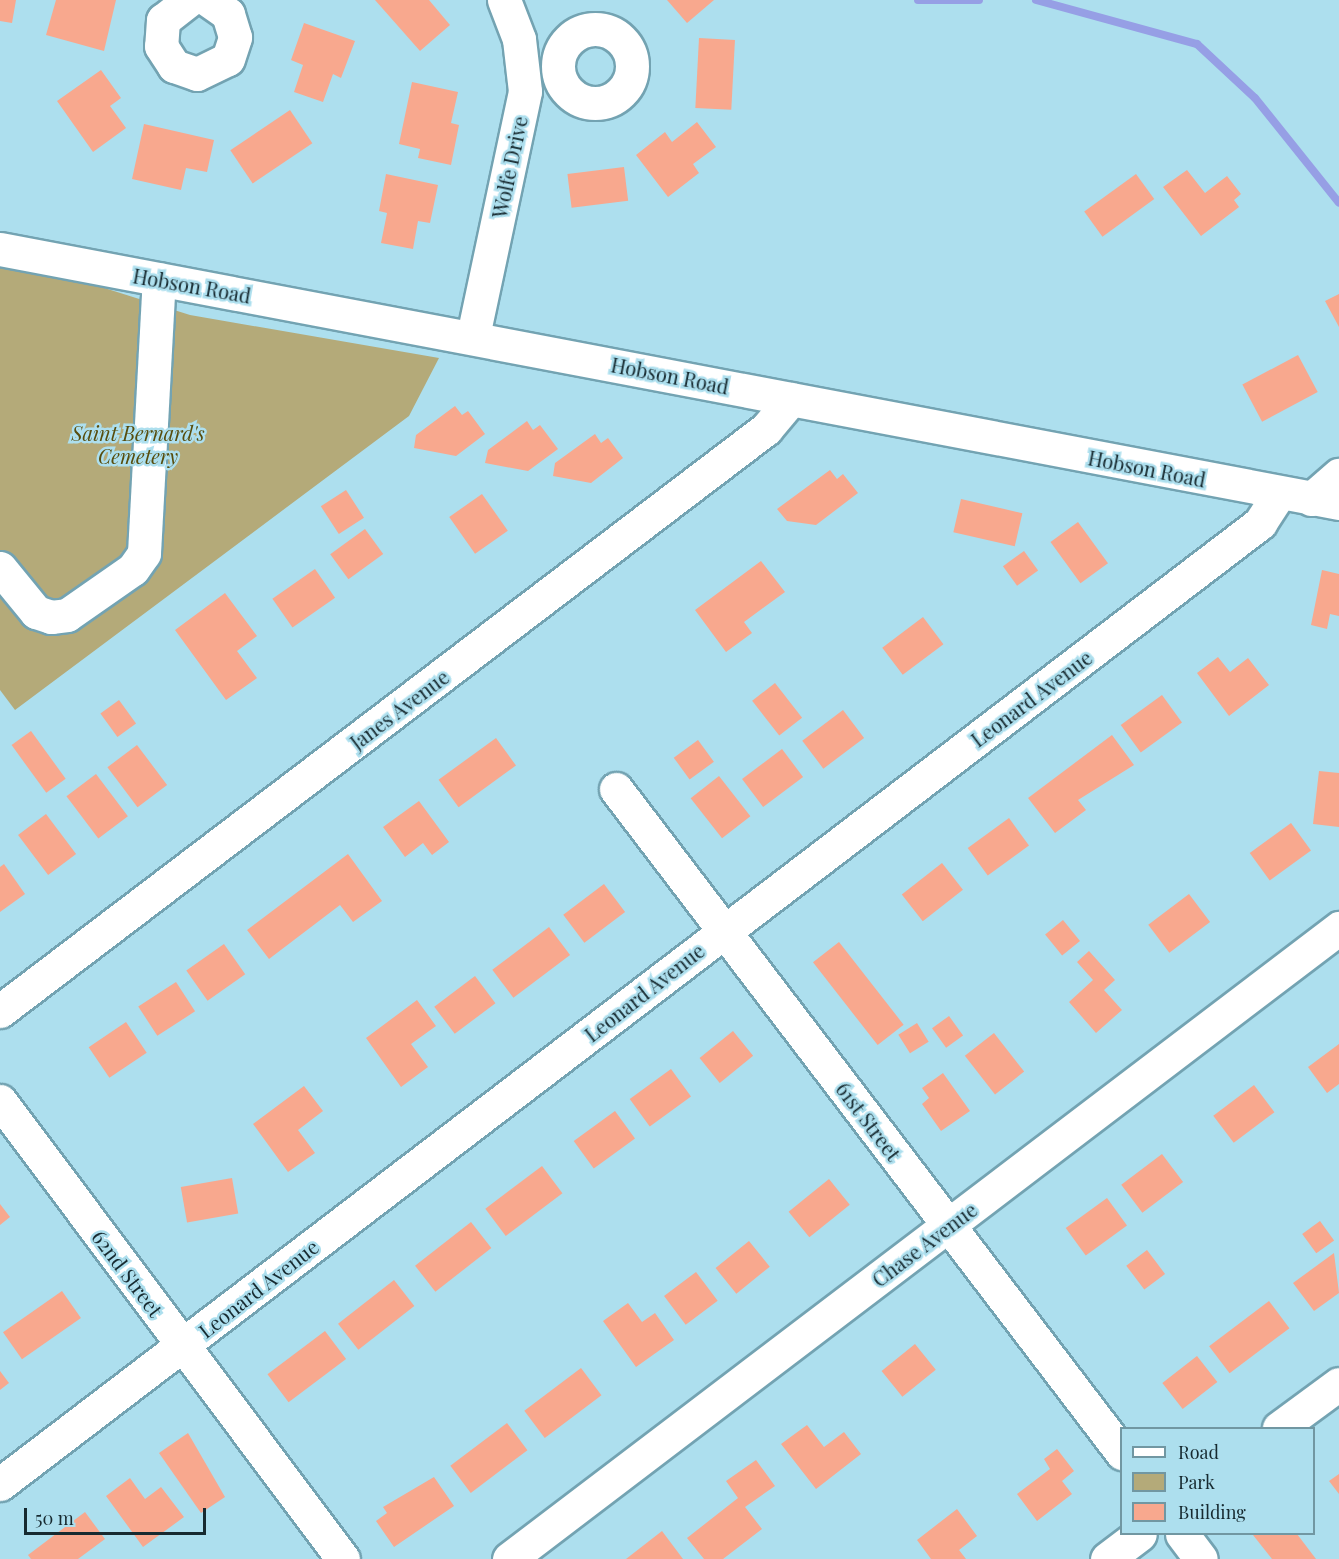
<!DOCTYPE html>
<style>
body{margin:0}
#map{position:relative;width:1339px;height:1559px;overflow:hidden;background:#addfee;font-family:"Playfair Display",serif}
div>[style]{position:absolute}
[style*='--x']{left:calc(var(--x)*1px);top:calc(var(--y)*1px);width:calc(var(--w)*1px);rotate:calc(var(--a)*1deg)}
.green>*{inset:0;background:#b4aa79}
.stream>*{height:8px;margin:-4px;padding:0 4px;transform-origin:4px;border-radius:4px;background:#969fe5}
.building>*{inset:0;background:#f8a88e;transform-origin:0 0}
.roads{filter:drop-shadow(2px 0 #73a3b2) drop-shadow(-2px 0 #73a3b2) drop-shadow(0 2px #73a3b2) drop-shadow(0 -2px #73a3b2)}
.minor>*{height:33px;margin:-16.5px;padding:0 16.5px;transform-origin:16.5px;border-radius:16.5px;background:#fff}
.minor>.ring{margin:-16.5px;padding:0;box-sizing:content-box;background:none;border:33px solid #fff;border-radius:50%}
span{translate:-50% -50%;white-space:nowrap;text-align:center;line-height:1.15;-webkit-text-stroke:5px #addfee;paint-order:stroke}
.street-label{font-size:20px;color:#172a30}
.park-label{font-size:20px;color:#574c0c;font-style:italic}
.legend{position:absolute;left:1120px;top:1427px;width:195px;height:108px;box-sizing:border-box;background:#addfee;border:2px solid #7197a2;margin:0;padding:8px 10px;list-style:none;font-size:18px;color:#172a30}
.legend li{display:flex;align-items:center;gap:12px;height:30px}
.legend b{width:30px;border:2px solid #7197a2}
.scale{position:absolute;left:24px;top:1508px;width:182px;height:27px;box-sizing:border-box;border:3px solid #172a30;border-top:0;padding-left:8px;font-size:18px;line-height:21px;white-space:nowrap;color:#172a30;-webkit-text-stroke:4px #addfee;paint-order:stroke}
</style>
<div id="map">
<div class="green">
<div style="clip-path:polygon(0 266px,79px 280px,190px 315px,439px 358px,409px 416px,15px 710px,0 690px)"></div>
</div>
<div class="stream">
<div style="--x:918;--y:0;--w:61;--a:0"></div>
<div style="--x:1036;--y:0;--w:167;--a:15.3"></div>
<div style="--x:1197;--y:44;--w:79;--a:43"></div>
<div style="--x:1255;--y:98;--w:134;--a:51.3"></div>
</div>
<div class="building">
<div style="clip-path:polygon(0 0,16px 0,12px 23px,0 21px)"></div>
<div style="clip-path:polygon(56px 0,116px 0,104px 51px,46px 35px)"></div>
<div style="clip-path:polygon(375px 0,429px 0,450px 25px,420px 51px)"></div>
<div style="clip-path:polygon(667px 0,714px 0,687px 23px)"></div>
<div style="clip-path:polygon(304px 23px,355px 41px,341px 78px,333px 74px,323px 102px,294px 92px,303px 65px,291px 60px)"></div>
<div style="left:699px;top:38px;width:36px;height:70px;rotate:3deg"></div>
<div style="clip-path:polygon(101px 70px,121px 98px,110px 106px,126px 128px,93px 152px,57px 101px)"></div>
<div style="clip-path:polygon(412px 82px,458px 92px,451px 123px,459px 125px,451px 165px,418px 158px,420px 149px,399px 144px)"></div>
<div style="left:290px;top:110px;width:40px;height:72px;rotate:56deg"></div>
<div style="clip-path:polygon(697px 122px,716px 147px,693px 164px,699px 173px,668px 197px,636px 155px,665px 132px,672px 142px)"></div>
<div style="clip-path:polygon(144px 124px,214px 140px,207px 172px,186px 168px,181px 190px,132px 179px)"></div>
<div style="left:624px;top:167px;width:34px;height:57px;rotate:83deg"></div>
<div style="clip-path:polygon(1187px 170px,1205px 193px,1227px 176px,1241px 194px,1234px 200px,1239px 207px,1201px 236px,1163px 187px)"></div>
<div style="clip-path:polygon(386px 174px,438px 185px,430px 223px,418px 221px,413px 249px,381px 243px,387px 213px,379px 211px)"></div>
<div style="left:1136px;top:174px;width:31px;height:64px;rotate:54deg"></div>
<div style="clip-path:polygon(1339px 294px,1339px 327px,1325px 301px)"></div>
<div style="left:1298px;top:355px;width:42px;height:63px;rotate:62deg"></div>
<div style="clip-path:polygon(455px 406px,462px 415px,468px 411px,485px 434px,456px 456px,414px 448px,416px 435px)"></div>
<div style="clip-path:polygon(527px 421px,533px 430px,540px 425px,558px 449px,528px 471px,485px 463px,488px 450px)"></div>
<div style="clip-path:polygon(595px 434px,601px 443px,608px 438px,623px 458px,591px 483px,553px 476px,555px 463px)"></div>
<div style="clip-path:polygon(830px 470px,837px 479px,843px 474px,858px 493px,816px 525px,787px 521px,777px 509px)"></div>
<div style="left:346px;top:490px;width:33px;height:30px;rotate:57deg"></div>
<div style="left:482px;top:494px;width:45px;height:40px;rotate:55deg"></div>
<div style="left:961px;top:499px;width:63px;height:34px;rotate:13deg"></div>
<div style="left:1078px;top:522px;width:51px;height:34px;rotate:54deg"></div>
<div style="left:365px;top:529px;width:31px;height:43px;rotate:54deg"></div>
<div style="left:1024px;top:551px;width:24px;height:26px;rotate:54deg"></div>
<div style="clip-path:polygon(761px 561px,785px 592px,744px 622px,752px 633px,726px 652px,695px 610px)"></div>
<div style="left:315px;top:569px;width:35px;height:52px;rotate:55deg"></div>
<div style="clip-path:polygon(1322px 570px,1339px 574px,1339px 616px,1330px 614px,1327px 629px,1311px 625px)"></div>
<div style="clip-path:polygon(225px 593px,257px 636px,237px 651px,257px 678px,226px 700px,175px 630px)"></div>
<div style="left:923px;top:617px;width:34px;height:51px;rotate:53deg"></div>
<div style="clip-path:polygon(1218px 657px,1230px 672px,1248px 658px,1269px 685px,1229px 716px,1197px 673px)"></div>
<div style="left:775px;top:683px;width:44px;height:29px;rotate:52deg"></div>
<div style="left:1162px;top:695px;width:34px;height:51px;rotate:54deg"></div>
<div style="left:119px;top:700px;width:29px;height:23px;rotate:54deg"></div>
<div style="left:843px;top:710px;width:35px;height:51px;rotate:53deg"></div>
<div style="left:31px;top:731px;width:59px;height:24px;rotate:54deg"></div>
<div style="clip-path:polygon(1112px 735px,1134px 765px,1078px 800px,1086px 810px,1055px 833px,1028px 798px)"></div>
<div style="left:496px;top:738px;width:34px;height:71px;rotate:54deg"></div>
<div style="left:698px;top:740px;width:27px;height:30px;rotate:54deg"></div>
<div style="left:137px;top:745px;width:50px;height:37px;rotate:53deg"></div>
<div style="left:782px;top:749px;width:35px;height:50px;rotate:53deg"></div>
<div style="clip-path:polygon(1319px 771px,1339px 773px,1339px 827px,1313px 824px)"></div>
<div style="left:96px;top:774px;width:53px;height:37px;rotate:53deg"></div>
<div style="left:719px;top:776px;width:51px;height:36px;rotate:52deg"></div>
<div style="clip-path:polygon(419px 801px,449px 842px,432px 855px,423px 843px,405px 857px,383px 827px)"></div>
<div style="left:46px;top:814px;width:50px;height:35px;rotate:53deg"></div>
<div style="left:1009px;top:818px;width:34px;height:51px;rotate:54deg"></div>
<div style="left:1291px;top:823px;width:34px;height:51px;rotate:54deg"></div>
<div style="clip-path:polygon(348px 854px,382px 901px,353px 922px,340px 905px,269px 959px,247px 930px)"></div>
<div style="left:942px;top:863px;width:34px;height:51px;rotate:52deg"></div>
<div style="clip-path:polygon(4px 864px,25px 894px,0 912px,0 867px)"></div>
<div style="left:604px;top:884px;width:35px;height:51px;rotate:53deg"></div>
<div style="left:1189px;top:894px;width:35px;height:51px;rotate:53deg"></div>
<div style="left:1063px;top:920px;width:27px;height:23px;rotate:51deg"></div>
<div style="left:549px;top:927px;width:35px;height:71px;rotate:53deg"></div>
<div style="left:839px;top:942px;width:105px;height:33px;rotate:52deg"></div>
<div style="left:224px;top:944px;width:37px;height:46px;rotate:55deg"></div>
<div style="clip-path:polygon(1089px 951px,1115px 980px,1104px 990px,1122px 1010px,1096px 1033px,1069px 1002px,1093px 980px,1077px 962px)"></div>
<div style="left:475px;top:976px;width:34px;height:51px;rotate:53deg"></div>
<div style="left:176px;top:982px;width:35px;height:45px;rotate:57deg"></div>
<div style="clip-path:polygon(417px 1000px,436px 1026px,411px 1044px,428px 1067px,401px 1087px,366px 1038px)"></div>
<div style="left:949px;top:1016px;width:24px;height:21px;rotate:54deg"></div>
<div style="left:126px;top:1022px;width:37px;height:45px;rotate:56deg"></div>
<div style="left:917px;top:1023px;width:22px;height:22px;rotate:58deg"></div>
<div style="left:733px;top:1031px;width:32px;height:43px;rotate:51deg"></div>
<div style="left:994px;top:1033px;width:49px;height:37px;rotate:52deg"></div>
<div style="clip-path:polygon(1339px 1044px,1339px 1084px,1327px 1093px,1308px 1067px)"></div>
<div style="left:671px;top:1069px;width:34px;height:51px;rotate:54deg"></div>
<div style="clip-path:polygon(943px 1073px,970px 1111px,941px 1131px,922px 1104px,929px 1098px,922px 1088px)"></div>
<div style="left:1254px;top:1085px;width:34px;height:51px;rotate:53deg"></div>
<div style="clip-path:polygon(304px 1086px,323px 1111px,298px 1130px,315px 1153px,288px 1172px,253px 1124px)"></div>
<div style="left:615px;top:1111px;width:34px;height:51px;rotate:54deg"></div>
<div style="left:1162px;top:1154px;width:35px;height:51px;rotate:53deg"></div>
<div style="left:542px;top:1166px;width:34px;height:71px;rotate:53deg"></div>
<div style="left:232px;top:1178px;width:36px;height:52px;rotate:80deg"></div>
<div style="left:829px;top:1179px;width:33px;height:52px;rotate:51deg"></div>
<div style="left:1107px;top:1198px;width:34px;height:51px;rotate:54deg"></div>
<div style="clip-path:polygon(0 1204px,10px 1217px,0 1225px)"></div>
<div style="left:1320px;top:1221px;width:24px;height:22px;rotate:54deg"></div>
<div style="left:471px;top:1222px;width:33px;height:71px;rotate:52deg"></div>
<div style="left:749px;top:1241px;width:33px;height:43px;rotate:51deg"></div>
<div style="left:1147px;top:1250px;width:30px;height:26px;rotate:53deg"></div>
<div style="clip-path:polygon(1334px 1253px,1339px 1293px,1314px 1311px,1293px 1283px)"></div>
<div style="left:696px;top:1272px;width:36px;height:40px;rotate:53deg"></div>
<div style="left:394px;top:1280px;width:33px;height:71px;rotate:52deg"></div>
<div style="left:62px;top:1291px;width:33px;height:72px;rotate:55deg"></div>
<div style="left:1269px;top:1301px;width:34px;height:75px;rotate:53deg"></div>
<div style="clip-path:polygon(628px 1303px,642px 1322px,655px 1313px,674px 1340px,636px 1367px,603px 1321px)"></div>
<div style="left:325px;top:1331px;width:35px;height:72px;rotate:53deg"></div>
<div style="left:915px;top:1344px;width:33px;height:43px;rotate:51deg"></div>
<div style="left:1197px;top:1356px;width:33px;height:44px;rotate:52deg"></div>
<div style="left:581px;top:1368px;width:34px;height:71px;rotate:53deg"></div>
<div style="clip-path:polygon(0 1371px,9px 1383px,0 1390px)"></div>
<div style="left:507px;top:1423px;width:34px;height:71px;rotate:53deg"></div>
<div style="clip-path:polygon(807px 1425px,824px 1447px,844px 1432px,861px 1454px,816px 1489px,781px 1444px)"></div>
<div style="clip-path:polygon(188px 1433px,225px 1497px,201px 1513px,159px 1453px)"></div>
<div style="clip-path:polygon(1057px 1449px,1074px 1471px,1062px 1481px,1072px 1494px,1037px 1521px,1017px 1494px,1050px 1469px,1044px 1459px)"></div>
<div style="clip-path:polygon(756px 1460px,775px 1486px,745px 1507px,762px 1529px,723px 1559px,704px 1559px,687px 1538px,738px 1498px,726px 1481px)"></div>
<div style="clip-path:polygon(1339px 1474px,1339px 1494px,1329px 1481px)"></div>
<div style="clip-path:polygon(434px 1477px,454px 1506px,394px 1547px,376px 1521px,387px 1513px,383px 1507px)"></div>
<div style="clip-path:polygon(130px 1478px,145px 1499px,161px 1487px,184px 1517px,143px 1547px,106px 1496px)"></div>
<div style="clip-path:polygon(957px 1509px,977px 1536px,959px 1550px,966px 1559px,931px 1559px,917px 1540px)"></div>
<div style="clip-path:polygon(85px 1512px,105px 1539px,78px 1559px,31px 1559px,28px 1555px)"></div>
<div style="clip-path:polygon(662px 1531px,683px 1559px,626px 1559px)"></div>
<div style="clip-path:polygon(1297px 1534px,1316px 1559px,1272px 1559px,1253px 1535px)"></div>
</div>
<div class="roads">
<div class="minor">
<div style="--x:189;--y:0;--w:33;--a:142"></div>
<div style="--x:163;--y:20;--w:26;--a:94"></div>
<div style="--x:161;--y:46;--w:24;--a:57"></div>
<div style="--x:174;--y:66;--w:24;--a:19"></div>
<div style="--x:197;--y:74;--w:34;--a:-26"></div>
<div style="--x:228;--y:59;--w:23;--a:-72"></div>
<div style="--x:235;--y:37;--w:24;--a:-107"></div>
<div style="--x:228;--y:14;--w:24;--a:-145"></div>
<div class="ring" style="left:558px;top:29px;width:41px;height:41px"></div>
<div style="--x:0;--y:249;--w:1363;--a:10.74"></div>
<div style="--x:473;--y:336;--w:250;--a:-78"></div>
<div style="--x:525;--y:91;--w:52;--a:-96.6"></div>
<div style="--x:519;--y:39;--w:42;--a:-111"></div>
<div style="--x:1311;--y:499;--w:37;--a:-41"></div>
<div style="--x:0;--y:568;--w:57;--a:50.7"></div>
<div style="--x:36;--y:612;--w:16;--a:18"></div>
<div style="--x:51;--y:617;--w:16;--a:-7"></div>
<div style="--x:67;--y:615;--w:80;--a:-34.9"></div>
<div style="--x:133;--y:569;--w:19;--a:-55"></div>
<div style="--x:144;--y:553;--w:274;--a:-86.9"></div>
<div style="--x:616;--y:789;--w:835;--a:52.69"></div>
<div style="--x:0;--y:1011;--w:962;--a:-37.23"></div>
<div style="--x:766;--y:429;--w:39;--a:-50"></div>
<div style="--x:0;--y:1101;--w:572;--a:53.17"></div>
<div style="--x:1279;--y:1428;--w:74;--a:-36.3"></div>
<div style="--x:0;--y:1484;--w:1585;--a:-37.33"></div>
<div style="--x:1260;--y:523;--w:35;--a:-57"></div>
<div style="--x:1182;--y:1534;--w:31;--a:53"></div>
<div style="--x:509;--y:1559;--w:1043;--a:-37.24"></div>
<div style="--x:1107;--y:1559;--w:41;--a:-37.1"></div>
</div>
</div>
<div class="street-label">
<span style="left:509px;top:167px;rotate:-78deg">Wolfe Drive</span>
<span style="left:192px;top:285px;rotate:10deg">Hobson Road</span>
<span style="left:670px;top:375px;rotate:11deg">Hobson Road</span>
<span style="left:1147px;top:468px;rotate:11deg">Hobson Road</span>
<span style="left:1031px;top:698px;rotate:-37deg">Leonard Avenue</span>
<span style="left:399px;top:709px;rotate:-37deg">Janes Avenue</span>
<span style="left:644px;top:992px;rotate:-38deg">Leonard Avenue</span>
<span style="left:869px;top:1121px;rotate:53deg">61st Street</span>
<span style="left:924px;top:1244px;rotate:-37deg">Chase Avenue</span>
<span style="left:128px;top:1273px;rotate:53deg">62nd Street</span>
<span style="left:258px;top:1288px;rotate:-38deg">Leonard Avenue</span>
</div>
<div class="park-label">
<span style="left:138px;top:444px">Saint Bernard's<br>Cemetery</span>
</div>
<ul class="legend">
<li><b style="height:8px;background:#fff"></b>Road</li>
<li><b style="height:16px;background:#b4aa79"></b>Park</li>
<li><b style="height:16px;background:#f8a88e"></b>Building</li>
</ul>
<div class="scale">50 m</div>
</div>
